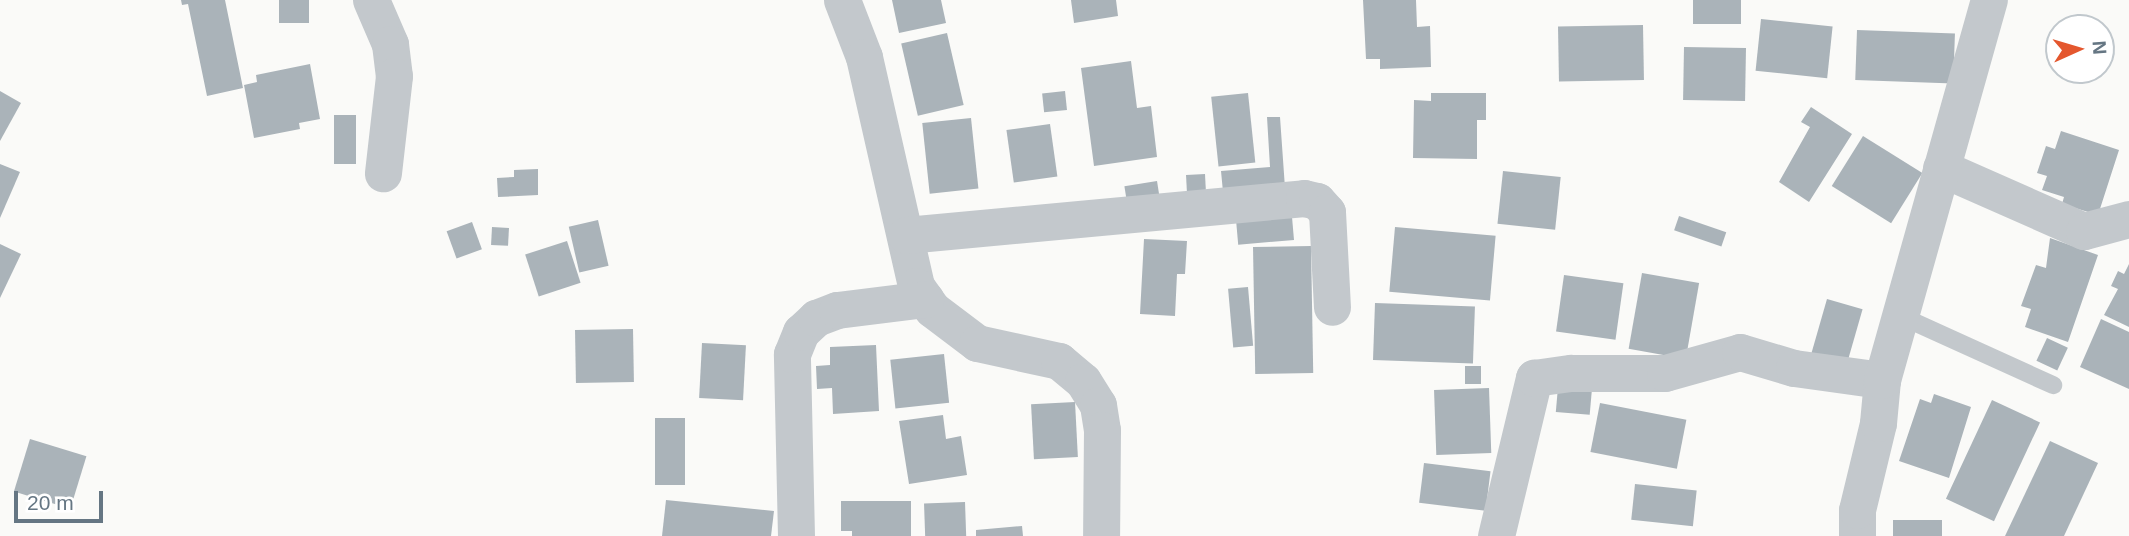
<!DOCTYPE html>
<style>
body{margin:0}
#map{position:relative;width:2129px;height:536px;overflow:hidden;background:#fafaf8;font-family:Helvetica,sans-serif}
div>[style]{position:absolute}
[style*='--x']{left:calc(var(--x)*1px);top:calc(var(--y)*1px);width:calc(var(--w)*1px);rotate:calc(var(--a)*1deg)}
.building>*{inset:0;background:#aab3b9;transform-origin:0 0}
.lane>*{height:18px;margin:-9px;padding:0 9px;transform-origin:9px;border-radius:9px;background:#c3c8cc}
.street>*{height:37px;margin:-18.5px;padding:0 18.5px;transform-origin:18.5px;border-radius:18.5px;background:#c3c8cc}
span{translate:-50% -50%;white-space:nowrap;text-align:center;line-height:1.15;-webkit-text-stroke:7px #fff;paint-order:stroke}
.north{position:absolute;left:2045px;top:14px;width:70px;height:70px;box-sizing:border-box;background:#fff;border:2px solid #c1c8cd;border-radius:50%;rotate:86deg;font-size:19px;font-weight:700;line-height:28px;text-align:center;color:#657683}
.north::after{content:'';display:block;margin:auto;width:24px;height:32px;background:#e4572e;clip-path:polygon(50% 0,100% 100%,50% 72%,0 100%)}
.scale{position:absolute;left:14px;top:491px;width:89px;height:32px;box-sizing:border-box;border:4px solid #657683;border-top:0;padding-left:9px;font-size:21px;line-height:24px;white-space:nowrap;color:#657683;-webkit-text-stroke:5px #fff;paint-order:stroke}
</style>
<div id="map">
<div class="building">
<div style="clip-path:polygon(181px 0,225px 0,243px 88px,207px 96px,188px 4px,182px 5px)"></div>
<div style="left:279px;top:0;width:30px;height:23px"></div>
<div style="clip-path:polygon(892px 0,941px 0,946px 23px,899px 33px)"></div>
<div style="clip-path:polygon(1071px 0,1116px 0,1118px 16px,1074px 23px)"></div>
<div style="clip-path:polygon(1363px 0,1416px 0,1417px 27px,1430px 26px,1431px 67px,1380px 69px,1380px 59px,1366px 59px)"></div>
<div style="left:1693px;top:0;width:48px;height:24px"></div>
<div style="left:1761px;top:19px;width:72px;height:52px;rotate:6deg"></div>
<div style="left:1643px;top:25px;width:55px;height:85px;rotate:89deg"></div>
<div style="left:1857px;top:30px;width:98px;height:50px;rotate:2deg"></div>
<div style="left:947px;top:33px;width:74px;height:47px;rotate:77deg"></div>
<div style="left:1684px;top:47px;width:62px;height:53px;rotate:1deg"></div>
<div style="clip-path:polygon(1131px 61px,1137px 108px,1151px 106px,1157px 157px,1094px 166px,1081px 68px)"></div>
<div style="clip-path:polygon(310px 64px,320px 119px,299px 123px,300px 129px,254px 138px,244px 85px,257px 82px,256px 75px)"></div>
<div style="clip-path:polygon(0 91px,21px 103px,0 141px)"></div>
<div style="left:1065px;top:91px;width:19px;height:23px;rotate:84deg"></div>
<div style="left:1248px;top:93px;width:70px;height:37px;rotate:84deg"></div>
<div style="clip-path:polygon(1431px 93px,1486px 93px,1486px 120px,1477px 120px,1477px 159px,1413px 158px,1414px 100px,1431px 101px)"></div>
<div style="clip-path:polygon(1811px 107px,1852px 134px,1809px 202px,1779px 182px,1810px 127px,1801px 122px)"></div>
<div style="left:334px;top:115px;width:22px;height:49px"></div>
<div style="clip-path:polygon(1267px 117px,1280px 117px,1285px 188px,1223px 192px,1221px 171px,1270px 167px)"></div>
<div style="left:971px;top:118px;width:71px;height:49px;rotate:84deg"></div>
<div style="left:1050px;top:124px;width:53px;height:44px;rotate:82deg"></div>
<div style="clip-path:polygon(2061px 131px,2119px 150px,2098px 215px,2062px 204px,2064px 197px,2042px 190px,2047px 176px,2037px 173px,2046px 146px,2055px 149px)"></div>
<div style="left:1863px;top:136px;width:70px;height:59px;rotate:32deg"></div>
<div style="clip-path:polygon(0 164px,20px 172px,0 218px)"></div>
<div style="clip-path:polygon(538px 169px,538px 195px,498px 197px,497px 178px,514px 177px,514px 170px)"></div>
<div style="left:1503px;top:171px;width:58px;height:53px;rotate:6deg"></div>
<div style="left:1205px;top:174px;width:21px;height:19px;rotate:87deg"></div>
<div style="left:1157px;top:181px;width:18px;height:33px;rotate:81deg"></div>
<div style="left:1679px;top:216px;width:50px;height:15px;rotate:19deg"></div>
<div style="left:1292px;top:217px;width:23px;height:56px;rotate:85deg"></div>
<div style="left:598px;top:220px;width:47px;height:30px;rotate:77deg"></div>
<div style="left:472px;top:222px;width:29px;height:27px;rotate:70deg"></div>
<div style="left:492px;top:227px;width:17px;height:18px;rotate:3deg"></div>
<div style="left:1395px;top:227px;width:101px;height:65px;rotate:5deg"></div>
<div style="clip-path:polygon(2050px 238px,2098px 255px,2068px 342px,2025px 327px,2031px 309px,2021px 306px,2036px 265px,2046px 268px)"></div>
<div style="clip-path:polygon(1144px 239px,1187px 241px,1185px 274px,1177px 274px,1175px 316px,1140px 314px)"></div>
<div style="left:567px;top:241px;width:44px;height:44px;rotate:72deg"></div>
<div style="clip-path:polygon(0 244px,21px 254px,0 298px)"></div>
<div style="left:1311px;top:246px;width:127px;height:58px;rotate:89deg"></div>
<div style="clip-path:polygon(2129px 264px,2129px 327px,2104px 315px,2118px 289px,2111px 286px,2118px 271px,2124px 274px)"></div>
<div style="left:1642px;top:273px;width:58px;height:77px;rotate:10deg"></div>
<div style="left:1564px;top:275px;width:60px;height:57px;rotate:8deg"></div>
<div style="left:1248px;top:287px;width:59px;height:20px;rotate:85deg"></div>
<div style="left:1827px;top:299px;width:37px;height:62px;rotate:16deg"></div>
<div style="left:1375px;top:303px;width:100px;height:57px;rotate:2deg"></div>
<div style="clip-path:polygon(2101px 319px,2129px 332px,2129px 389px,2080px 367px)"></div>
<div style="left:633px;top:329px;width:53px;height:58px;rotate:89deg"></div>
<div style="left:2047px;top:338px;width:23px;height:25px;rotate:25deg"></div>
<div style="left:702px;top:343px;width:44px;height:55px;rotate:3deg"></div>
<div style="clip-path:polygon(876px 345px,879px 411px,833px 414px,832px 388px,817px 389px,816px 366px,830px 365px,830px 347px)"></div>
<div style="left:944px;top:354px;width:49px;height:54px;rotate:84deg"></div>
<div style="left:1465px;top:366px;width:16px;height:18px"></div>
<div style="left:1558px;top:387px;width:34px;height:25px;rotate:5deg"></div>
<div style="left:1489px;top:388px;width:65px;height:55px;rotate:88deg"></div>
<div style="clip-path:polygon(1934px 394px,1971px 407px,1949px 478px,1899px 461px,1920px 399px,1931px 403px)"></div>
<div style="left:1992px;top:400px;width:53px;height:109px;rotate:25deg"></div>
<div style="left:1075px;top:402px;width:55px;height:44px;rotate:87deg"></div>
<div style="left:1600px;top:403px;width:88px;height:50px;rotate:11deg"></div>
<div style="clip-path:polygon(943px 415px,946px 439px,961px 436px,967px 475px,909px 484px,899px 421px)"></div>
<div style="left:655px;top:418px;width:30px;height:67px"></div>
<div style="left:30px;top:439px;width:59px;height:55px;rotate:17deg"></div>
<div style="clip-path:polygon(2050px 441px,2098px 463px,2064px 536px,2005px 536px)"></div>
<div style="left:1424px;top:463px;width:67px;height:40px;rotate:7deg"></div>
<div style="left:1635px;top:484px;width:62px;height:36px;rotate:6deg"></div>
<div style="clip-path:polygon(666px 500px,774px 511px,771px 536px,662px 536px)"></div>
<div style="clip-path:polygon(841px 501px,911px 501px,911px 536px,852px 536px,852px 531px,841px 531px)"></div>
<div style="left:965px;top:502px;width:34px;height:41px;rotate:88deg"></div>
<div style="left:1893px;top:520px;width:49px;height:17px"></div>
<div style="clip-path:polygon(1022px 526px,1023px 536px,976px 536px,976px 530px)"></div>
</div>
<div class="lane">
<div style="--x:1903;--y:317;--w:165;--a:24.4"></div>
</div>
<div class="street">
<div style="--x:371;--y:0;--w:48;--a:66.6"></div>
<div style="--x:390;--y:44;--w:32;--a:83"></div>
<div style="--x:394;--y:76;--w:98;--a:96.5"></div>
<div style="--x:842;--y:0;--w:61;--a:68.9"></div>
<div style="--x:864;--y:57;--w:235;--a:77.2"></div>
<div style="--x:916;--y:286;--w:28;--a:55"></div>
<div style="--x:932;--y:309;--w:56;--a:37.1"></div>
<div style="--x:977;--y:343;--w:84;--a:12.4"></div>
<div style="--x:1059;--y:361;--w:31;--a:40"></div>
<div style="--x:1083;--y:381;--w:28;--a:58"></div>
<div style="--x:1098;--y:405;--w:25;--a:81"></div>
<div style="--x:1102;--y:430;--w:106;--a:90.5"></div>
<div style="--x:1941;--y:168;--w:156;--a:23.8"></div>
<div style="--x:2084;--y:231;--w:47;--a:-14.9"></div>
<div style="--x:906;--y:235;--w:400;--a:-5.3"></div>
<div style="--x:1304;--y:198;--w:13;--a:13"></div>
<div style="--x:1317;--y:201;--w:15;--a:48"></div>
<div style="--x:1327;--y:212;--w:95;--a:87"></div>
<div style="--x:796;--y:536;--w:182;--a:-91.3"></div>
<div style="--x:792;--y:354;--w:24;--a:-68"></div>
<div style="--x:801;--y:332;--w:21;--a:-43"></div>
<div style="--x:816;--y:318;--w:22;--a:-21"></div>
<div style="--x:837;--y:310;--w:89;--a:-7.1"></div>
<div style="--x:1496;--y:536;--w:163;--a:-76.5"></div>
<div style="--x:1534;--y:378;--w:37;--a:-8"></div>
<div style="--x:1571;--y:373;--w:94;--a:0"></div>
<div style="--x:1665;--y:373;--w:78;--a:-15.6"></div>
<div style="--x:1740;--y:352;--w:56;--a:16.5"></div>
<div style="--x:1794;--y:368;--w:89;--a:7.8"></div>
<div style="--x:1857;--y:536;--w:26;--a:-90"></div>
<div style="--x:1857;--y:510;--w:89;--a:-76.4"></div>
<div style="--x:1878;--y:423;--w:43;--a:-84.7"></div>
<div style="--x:1882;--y:380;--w:395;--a:-74.3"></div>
</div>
<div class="north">N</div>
<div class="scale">20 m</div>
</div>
